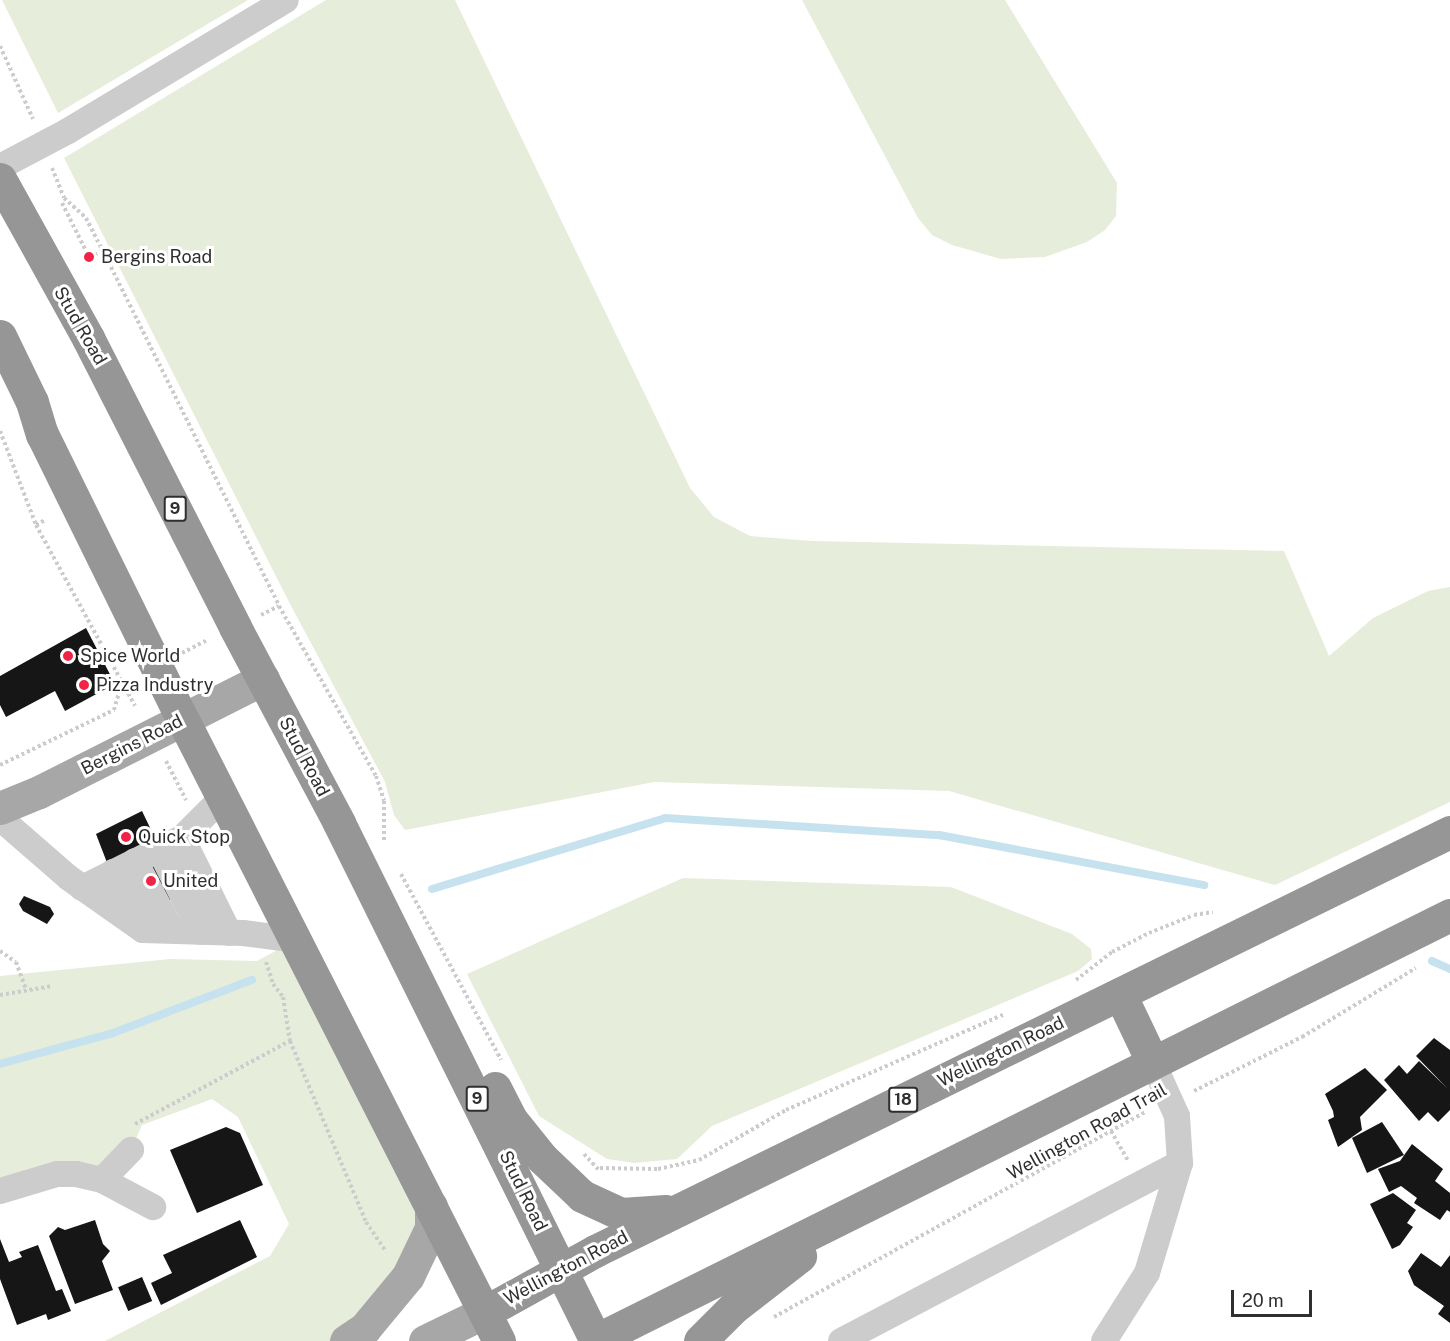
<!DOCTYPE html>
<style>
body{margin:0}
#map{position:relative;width:1450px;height:1341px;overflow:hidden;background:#fff;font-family:"Public Sans",sans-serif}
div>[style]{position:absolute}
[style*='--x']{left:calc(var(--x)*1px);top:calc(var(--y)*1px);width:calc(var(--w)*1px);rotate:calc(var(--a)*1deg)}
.green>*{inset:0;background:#e6eddb}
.stream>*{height:8px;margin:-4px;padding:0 4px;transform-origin:4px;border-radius:4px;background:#c6e2ee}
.building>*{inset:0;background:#161616;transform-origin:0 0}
.path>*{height:4px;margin-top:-2px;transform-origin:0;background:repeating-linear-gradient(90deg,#ccc 0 3px,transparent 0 6px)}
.minor>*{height:26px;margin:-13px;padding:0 13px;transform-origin:13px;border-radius:13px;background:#ccc}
.major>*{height:33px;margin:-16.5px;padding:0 16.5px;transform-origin:16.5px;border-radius:16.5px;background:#a7a7a7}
.highway>*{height:33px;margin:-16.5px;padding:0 16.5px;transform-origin:16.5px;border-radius:16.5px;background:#969696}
.dots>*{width:16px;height:16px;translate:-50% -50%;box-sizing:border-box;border:3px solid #fff;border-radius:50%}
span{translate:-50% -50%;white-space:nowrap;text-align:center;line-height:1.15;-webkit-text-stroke:6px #fff;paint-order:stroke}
.shield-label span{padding:2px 4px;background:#fff;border:2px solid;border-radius:4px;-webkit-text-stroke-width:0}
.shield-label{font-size:16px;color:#2f2f2f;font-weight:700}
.poi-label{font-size:18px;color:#2f2f2f}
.left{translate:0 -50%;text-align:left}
.street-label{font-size:18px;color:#2f2f2f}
.scale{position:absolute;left:1231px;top:1290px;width:81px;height:27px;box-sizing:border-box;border:3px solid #2f2f2f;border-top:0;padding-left:8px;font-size:18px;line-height:21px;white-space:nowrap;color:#2f2f2f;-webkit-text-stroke:4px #fff;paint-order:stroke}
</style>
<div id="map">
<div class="green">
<div style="clip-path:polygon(2px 0,248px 0,58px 113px)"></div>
<div style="clip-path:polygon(326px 0,455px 0,690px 488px,714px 517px,750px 536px,812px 541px,1284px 551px,1329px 656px,1373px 618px,1428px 591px,1450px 587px,1450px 802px,1275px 885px,949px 791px,654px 782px,405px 830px,394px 815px,385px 782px,288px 600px,64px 158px)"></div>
<div style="clip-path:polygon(802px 0,1005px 0,1117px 183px,1116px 216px,1105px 230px,1087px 242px,1045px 257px,1001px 259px,952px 245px,932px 235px,918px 218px)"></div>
<div style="clip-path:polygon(683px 878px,951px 887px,1072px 934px,1091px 949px,1092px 959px,1078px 971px,712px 1126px,677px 1159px,634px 1163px,607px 1159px,539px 1116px,467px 974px)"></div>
<div style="clip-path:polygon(296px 940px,431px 1228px,346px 1341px,105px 1341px,270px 1256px,289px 1224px,238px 1117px,212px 1099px,142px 1125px,131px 1150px,102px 1180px,0 1191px,0 976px,170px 959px,257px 961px)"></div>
</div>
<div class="stream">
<div style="--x:432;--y:889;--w:244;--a:-16.9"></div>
<div style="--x:665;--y:818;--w:275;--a:3.6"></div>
<div style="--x:939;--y:835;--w:270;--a:10.7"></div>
<div style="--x:1432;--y:961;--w:20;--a:24"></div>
<div style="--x:0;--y:1064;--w:117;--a:-15.3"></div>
<div style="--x:113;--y:1033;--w:149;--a:-20.9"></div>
</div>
<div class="building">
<div style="clip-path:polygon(86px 628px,115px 684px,65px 711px,55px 691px,6px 717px,0 705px,0 676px)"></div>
<div style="clip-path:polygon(142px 811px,155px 838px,207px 882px,129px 920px,96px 834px)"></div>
<div style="clip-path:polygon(24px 896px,50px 907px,54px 914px,47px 924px,23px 911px,19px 904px)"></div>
<div style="clip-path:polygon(1434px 1038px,1450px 1050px,1450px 1110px,1438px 1122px,1428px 1112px,1419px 1121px,1384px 1080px,1399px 1065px,1407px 1074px,1419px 1061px,1447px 1088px,1416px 1056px)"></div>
<div style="clip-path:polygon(1365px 1068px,1387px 1090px,1360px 1117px,1362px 1130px,1338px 1147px,1328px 1120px,1334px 1117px,1333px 1111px,1325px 1094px)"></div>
<div style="clip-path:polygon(1382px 1122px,1404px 1155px,1367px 1173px,1352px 1138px)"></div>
<div style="clip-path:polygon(226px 1127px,240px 1133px,263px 1185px,197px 1213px,170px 1150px)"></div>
<div style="clip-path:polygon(1412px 1144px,1443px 1169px,1435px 1181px,1450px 1193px,1450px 1212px,1447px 1210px,1440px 1220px,1414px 1203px,1417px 1198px,1401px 1186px,1389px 1192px,1378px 1169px,1400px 1161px)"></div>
<div style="clip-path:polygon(1393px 1193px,1416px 1210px,1407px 1223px,1413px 1227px,1400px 1245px,1392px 1249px,1370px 1204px)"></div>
<div style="clip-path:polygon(95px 1220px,103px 1244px,110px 1251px,102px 1261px,113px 1290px,75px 1304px,49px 1236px,58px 1227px,65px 1230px)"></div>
<div style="clip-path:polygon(240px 1220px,257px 1257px,161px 1305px,151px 1283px,172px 1273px,163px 1255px)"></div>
<div style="clip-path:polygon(0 1239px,9px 1262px,22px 1257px,19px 1252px,38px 1245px,56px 1291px,62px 1289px,71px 1311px,48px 1320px,46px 1314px,17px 1325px,0 1279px)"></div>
<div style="clip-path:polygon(1421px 1253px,1441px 1267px,1450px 1255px,1450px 1323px,1438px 1314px,1444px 1306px,1414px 1285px,1408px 1271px)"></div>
<div style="left:142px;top:1277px;width:26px;height:26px;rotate:67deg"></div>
</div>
<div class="path">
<div style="--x:0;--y:46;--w:80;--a:65.7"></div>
<div style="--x:52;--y:168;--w:32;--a:68"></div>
<div style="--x:64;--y:198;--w:30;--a:42"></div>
<div style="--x:86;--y:218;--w:37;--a:63"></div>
<div style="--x:103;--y:251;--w:396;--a:63.6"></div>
<div style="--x:279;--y:606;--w:196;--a:60.3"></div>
<div style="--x:376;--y:776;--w:26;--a:72"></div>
<div style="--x:384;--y:801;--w:40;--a:90"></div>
<div style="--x:62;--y:203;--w:60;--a:63.4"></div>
<div style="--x:89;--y:257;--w:15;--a:-23"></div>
<div style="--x:0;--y:431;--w:101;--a:69"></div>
<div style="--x:36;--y:525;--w:206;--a:61.3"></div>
<div style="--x:36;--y:525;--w:10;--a:-29"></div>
<div style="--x:261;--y:615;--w:20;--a:-27"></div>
<div style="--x:182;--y:653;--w:29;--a:-27"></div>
<div style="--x:166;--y:761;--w:44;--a:62.9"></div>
<div style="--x:0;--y:765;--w:127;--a:-25.8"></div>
<div style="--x:114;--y:710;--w:22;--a:-74"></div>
<div style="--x:120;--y:689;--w:5;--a:-22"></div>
<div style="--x:401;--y:874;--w:211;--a:61.7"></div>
<div style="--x:0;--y:951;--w:19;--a:35"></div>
<div style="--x:16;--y:962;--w:30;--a:70"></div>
<div style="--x:266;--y:962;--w:23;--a:72"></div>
<div style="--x:273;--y:984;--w:16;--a:52"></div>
<div style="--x:283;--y:997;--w:45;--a:81"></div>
<div style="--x:290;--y:1041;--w:196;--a:67.2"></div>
<div style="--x:366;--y:1222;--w:36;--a:56"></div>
<div style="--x:1076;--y:980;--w:46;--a:-37.9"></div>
<div style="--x:1112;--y:952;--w:42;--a:-27.2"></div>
<div style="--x:1149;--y:933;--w:48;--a:-21.8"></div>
<div style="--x:1194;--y:915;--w:19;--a:-9"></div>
<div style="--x:0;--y:995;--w:53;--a:-9.8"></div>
<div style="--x:1194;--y:1091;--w:121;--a:-26.6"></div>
<div style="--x:1302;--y:1037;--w:133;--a:-31.2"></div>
<div style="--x:135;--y:1124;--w:176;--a:-28.2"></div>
<div style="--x:1111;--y:1131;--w:34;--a:60"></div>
<div style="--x:584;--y:1154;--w:22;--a:47"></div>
<div style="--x:600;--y:1168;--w:58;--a:1"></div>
<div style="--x:658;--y:1169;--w:42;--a:-12.4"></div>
<div style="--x:699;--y:1160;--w:100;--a:-29.9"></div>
<div style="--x:786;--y:1110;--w:239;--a:-23.7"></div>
<div style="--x:774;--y:1317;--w:425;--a:-28.9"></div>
</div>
<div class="minor">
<div style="--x:0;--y:167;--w:77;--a:-27.9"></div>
<div style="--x:68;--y:131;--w:254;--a:-31"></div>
<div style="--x:0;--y:818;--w:91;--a:41"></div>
<div style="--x:69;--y:878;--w:90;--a:35.1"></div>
<div style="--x:143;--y:930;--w:100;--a:1.7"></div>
<div style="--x:243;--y:933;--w:53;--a:7.5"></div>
<div style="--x:182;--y:838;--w:106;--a:63.7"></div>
<div style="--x:159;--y:849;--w:93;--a:63.2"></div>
<div style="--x:135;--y:861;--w:78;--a:62.4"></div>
<div style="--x:113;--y:872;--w:65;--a:62.7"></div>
<div style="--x:82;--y:888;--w:112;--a:-26.6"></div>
<div style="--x:182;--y:838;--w:58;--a:-45"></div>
<div style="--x:102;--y:1180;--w:42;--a:-46"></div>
<div style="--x:0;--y:1191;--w:59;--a:-16.6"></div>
<div style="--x:57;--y:1174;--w:19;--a:0"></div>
<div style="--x:76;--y:1174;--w:27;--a:13"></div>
<div style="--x:102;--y:1180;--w:58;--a:27.9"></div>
<div style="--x:841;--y:1341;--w:383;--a:-27.7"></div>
<div style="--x:1104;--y:1341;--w:80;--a:-57.7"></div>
<div style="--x:1147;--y:1273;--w:115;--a:-73.3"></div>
<div style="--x:1180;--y:1163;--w:47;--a:-93.7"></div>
<div style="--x:1177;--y:1116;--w:60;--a:-114.4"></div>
</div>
<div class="major">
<div style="--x:0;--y:808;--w:42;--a:-22.3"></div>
<div style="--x:39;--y:792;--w:251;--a:-26.8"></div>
<div style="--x:346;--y:1341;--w:23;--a:-34"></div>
<div style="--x:365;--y:1328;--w:67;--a:-50.4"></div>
<div style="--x:408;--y:1276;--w:53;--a:-64.4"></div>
<div style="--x:431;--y:1228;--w:22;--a:-90"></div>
<div style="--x:425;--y:1341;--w:67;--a:-25.8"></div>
</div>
<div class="highway">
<div style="--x:0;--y:179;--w:182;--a:61"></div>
<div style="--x:88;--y:338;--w:324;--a:63"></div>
<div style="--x:235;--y:627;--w:222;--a:62"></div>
<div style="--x:339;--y:823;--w:578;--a:63.61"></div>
<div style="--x:0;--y:336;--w:73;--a:64.1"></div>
<div style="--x:32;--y:402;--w:34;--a:73"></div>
<div style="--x:42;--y:434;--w:319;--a:63.8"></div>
<div style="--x:183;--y:720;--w:697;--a:63.03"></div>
<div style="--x:1120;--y:994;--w:74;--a:64.5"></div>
<div style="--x:495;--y:1088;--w:34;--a:63"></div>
<div style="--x:510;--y:1118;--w:51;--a:51.3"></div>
<div style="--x:542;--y:1158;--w:55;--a:43.5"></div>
<div style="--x:582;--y:1196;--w:43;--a:24.8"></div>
<div style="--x:621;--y:1214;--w:45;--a:-3.8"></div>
<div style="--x:485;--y:1312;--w:126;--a:-29"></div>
<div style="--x:595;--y:1251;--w:952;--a:-26.11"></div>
<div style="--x:594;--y:1341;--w:956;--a:-26.46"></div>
<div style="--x:700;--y:1341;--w:47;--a:-45"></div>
<div style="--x:733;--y:1308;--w:85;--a:-37.8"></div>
</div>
<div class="dots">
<div style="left:89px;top:257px;background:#f22446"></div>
<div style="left:68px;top:656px;background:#f22446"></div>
<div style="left:84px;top:685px;background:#f22446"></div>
<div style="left:126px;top:837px;background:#f22446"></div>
<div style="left:151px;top:881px;background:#f22446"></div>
</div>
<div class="shield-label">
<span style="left:175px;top:509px">9</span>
<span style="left:477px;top:1099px">9</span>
<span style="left:903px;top:1100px">18</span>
</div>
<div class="poi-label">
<span class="left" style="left:101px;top:257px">Bergins Road</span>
<span class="left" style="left:80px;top:656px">Spice World</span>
<span class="left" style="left:96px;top:685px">Pizza Industry</span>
<span class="left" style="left:138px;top:837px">Quick Stop</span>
<span class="left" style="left:163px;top:881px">United</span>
</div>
<div class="street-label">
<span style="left:80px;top:326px;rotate:60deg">Stud Road</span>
<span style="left:132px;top:745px;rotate:-27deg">Bergins Road</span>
<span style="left:304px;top:757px;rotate:62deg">Stud Road</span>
<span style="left:1001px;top:1052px;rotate:-26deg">Wellington Road</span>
<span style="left:1087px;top:1132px;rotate:-29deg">Wellington Road Trail</span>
<span style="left:523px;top:1191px;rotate:64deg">Stud Road</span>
<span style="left:566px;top:1268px;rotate:-28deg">Wellington Road</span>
</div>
<div class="scale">20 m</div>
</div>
